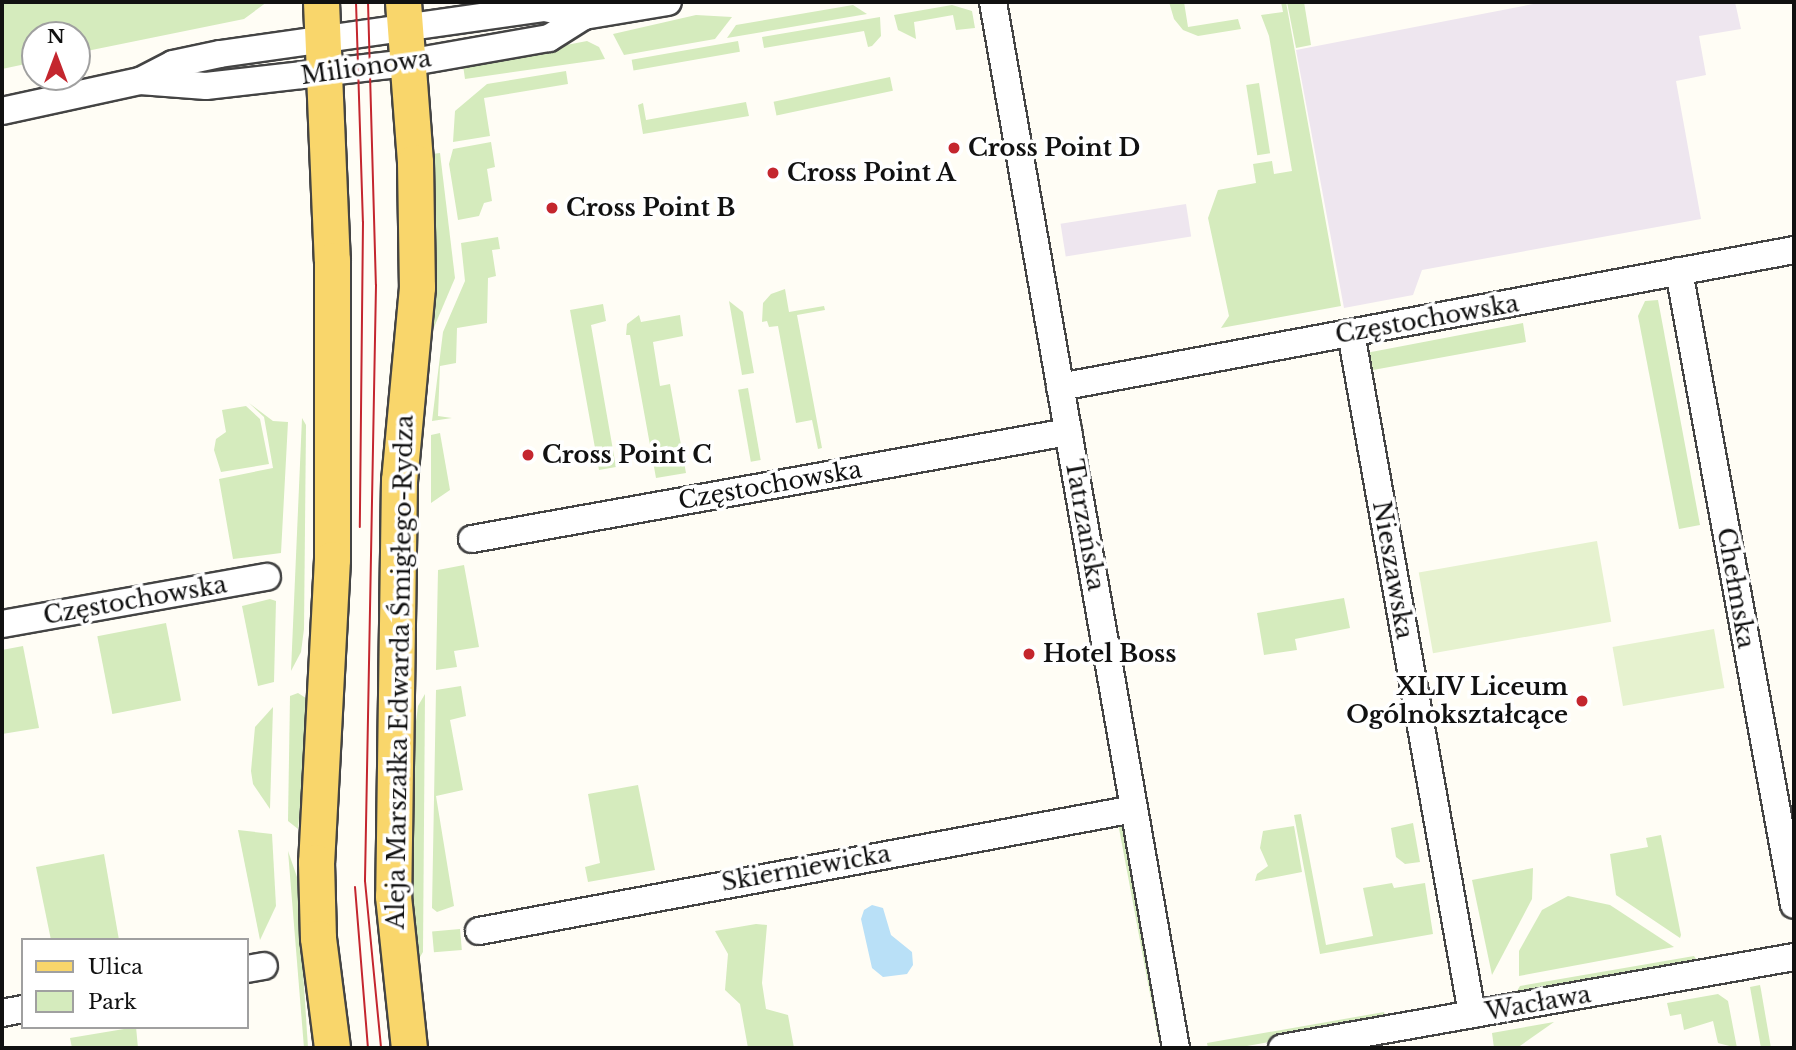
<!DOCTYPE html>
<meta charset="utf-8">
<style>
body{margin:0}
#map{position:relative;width:1796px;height:1050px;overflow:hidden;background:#fffdf5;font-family:"Libre Baskerville",serif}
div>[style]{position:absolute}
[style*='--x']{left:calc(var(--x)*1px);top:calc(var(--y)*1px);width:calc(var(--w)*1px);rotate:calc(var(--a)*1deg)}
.industrial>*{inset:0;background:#eee6ef;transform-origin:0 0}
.green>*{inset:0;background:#d5ebbd;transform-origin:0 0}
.pitch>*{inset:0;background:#e6f2cf;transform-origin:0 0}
.water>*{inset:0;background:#b9e0f7}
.roads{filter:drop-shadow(2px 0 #444) drop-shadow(-2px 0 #444) drop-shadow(0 2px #444) drop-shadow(0 -2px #444)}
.minor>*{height:26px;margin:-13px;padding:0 13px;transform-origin:13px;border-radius:13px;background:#fff}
.major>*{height:35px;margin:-17.5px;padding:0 17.5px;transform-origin:17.5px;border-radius:17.5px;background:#f9d66b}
.tram>*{height:2px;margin:-1px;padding:0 1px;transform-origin:1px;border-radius:1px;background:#c4262e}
.dots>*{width:19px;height:19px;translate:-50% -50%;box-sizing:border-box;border:4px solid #fff;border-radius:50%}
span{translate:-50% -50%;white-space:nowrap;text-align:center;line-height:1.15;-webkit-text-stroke:7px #fff;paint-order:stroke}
.street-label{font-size:24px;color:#111}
.poi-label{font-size:24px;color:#111;font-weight:700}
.left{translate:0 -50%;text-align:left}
.right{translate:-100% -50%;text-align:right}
.frame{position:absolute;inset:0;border:4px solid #111;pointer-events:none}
.legend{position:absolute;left:21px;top:938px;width:228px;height:91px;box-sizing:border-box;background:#fff;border:2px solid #a0a0a0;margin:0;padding:9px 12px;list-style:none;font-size:21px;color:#111}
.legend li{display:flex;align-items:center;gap:14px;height:35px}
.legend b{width:35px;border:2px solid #a0a0a0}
.north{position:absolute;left:21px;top:21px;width:70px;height:70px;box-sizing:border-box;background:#fff;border:2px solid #a0a0a0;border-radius:50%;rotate:0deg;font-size:19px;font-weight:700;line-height:28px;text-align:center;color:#111}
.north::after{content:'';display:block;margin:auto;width:24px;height:32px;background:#c4262e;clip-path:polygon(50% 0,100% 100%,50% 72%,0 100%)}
</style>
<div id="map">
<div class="industrial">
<div style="clip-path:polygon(1544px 2px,1735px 2px,1741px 29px,1699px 36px,1706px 75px,1676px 81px,1701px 219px,1422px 270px,1413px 295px,1344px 308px,1296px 50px)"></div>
<div style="left:1186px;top:204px;width:33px;height:127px;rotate:81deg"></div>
</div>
<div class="green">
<div style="clip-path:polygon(2px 2px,267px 2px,244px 19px,77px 53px,77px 35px,35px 35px,35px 62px,2px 69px)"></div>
<div style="clip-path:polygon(1169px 2px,1184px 2px,1188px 27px,1238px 19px,1241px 29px,1198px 36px,1183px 30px,1174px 19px)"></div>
<div style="clip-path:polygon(1281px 2px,1286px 2px,1341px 306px,1221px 328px,1229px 316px,1208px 218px,1218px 190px,1256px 183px,1253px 164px,1272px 161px,1274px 174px,1292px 171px,1269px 36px,1261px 15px,1283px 12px)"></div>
<div style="clip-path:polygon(1287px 2px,1304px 2px,1311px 45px,1296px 48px)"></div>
<div style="clip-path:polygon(853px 5px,867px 14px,727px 38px,736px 25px)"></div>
<div style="clip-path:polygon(952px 5px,972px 11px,975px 28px,956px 30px,953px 15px,914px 22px,916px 39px,898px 30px,894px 15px)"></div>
<div style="clip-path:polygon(696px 15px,732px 17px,715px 39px,624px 55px,613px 34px)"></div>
<div style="clip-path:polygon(880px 17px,881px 36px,872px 46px,868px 47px,864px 31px,764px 48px,762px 37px)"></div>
<div style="clip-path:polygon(587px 41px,599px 47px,605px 59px,465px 79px,463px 65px)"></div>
<div style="left:738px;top:41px;width:11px;height:108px;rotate:80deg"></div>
<div style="clip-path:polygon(566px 71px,568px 84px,484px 98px,490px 136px,453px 142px,455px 111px,487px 84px)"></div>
<div style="left:890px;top:77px;width:14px;height:119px;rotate:78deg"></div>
<div style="left:1259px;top:83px;width:71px;height:13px;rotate:81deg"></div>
<div style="clip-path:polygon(746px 102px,749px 116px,643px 134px,638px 105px,643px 103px,646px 120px)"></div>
<div style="clip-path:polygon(491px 142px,495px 167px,487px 169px,492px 201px,484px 203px,479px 216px,458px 220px,449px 164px,453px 149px)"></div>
<div style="clip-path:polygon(440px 153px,455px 278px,432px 332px,432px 154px)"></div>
<div style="clip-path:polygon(498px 237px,500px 249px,492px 250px,496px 276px,488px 278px,487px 323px,457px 328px,456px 363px,440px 366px,438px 416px,452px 418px,432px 421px,443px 332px,465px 281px,461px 243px)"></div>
<div style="clip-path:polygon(785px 289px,789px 312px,824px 306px,825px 310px,797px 315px,822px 448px,818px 449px,812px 420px,796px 423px,778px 326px,769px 327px,767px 321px,762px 322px,763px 303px,771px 294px)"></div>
<div style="clip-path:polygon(1658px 300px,1700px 525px,1679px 529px,1638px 316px,1645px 301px)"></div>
<div style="clip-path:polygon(729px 301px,743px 312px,754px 373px,742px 375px)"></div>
<div style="clip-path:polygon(603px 304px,606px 321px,591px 325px,616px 467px,599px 470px,570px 310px)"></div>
<div style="clip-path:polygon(639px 315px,641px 322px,680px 315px,683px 336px,653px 342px,660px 386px,670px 384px,686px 473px,656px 478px,630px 335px,626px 335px,627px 324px)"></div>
<div style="clip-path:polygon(1523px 323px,1526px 342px,1373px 370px,1386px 452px,1382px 452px,1366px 353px)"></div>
<div style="left:748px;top:388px;width:73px;height:10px;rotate:80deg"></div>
<div style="clip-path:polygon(249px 403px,273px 421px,288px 422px,281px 553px,233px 559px,219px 479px,273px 468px,264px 417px)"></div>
<div style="clip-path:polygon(246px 406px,260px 419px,269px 464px,221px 472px,214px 450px,216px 439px,226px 432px,222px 410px)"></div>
<div style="clip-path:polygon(302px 418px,306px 425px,304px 629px,301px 652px,291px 671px)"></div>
<div style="clip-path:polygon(440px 433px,450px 490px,431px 503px,431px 435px)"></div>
<div style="clip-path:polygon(464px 565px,479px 647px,454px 651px,457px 667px,436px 670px,438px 570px)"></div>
<div style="clip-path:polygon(1344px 598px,1350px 628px,1295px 639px,1297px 650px,1264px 655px,1257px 613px)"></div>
<div style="clip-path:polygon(270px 599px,276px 601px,274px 682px,258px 686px,242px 606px)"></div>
<div style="left:166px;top:623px;width:79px;height:70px;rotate:79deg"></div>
<div style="clip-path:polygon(23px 646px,39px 728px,2px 734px,2px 650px)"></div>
<div style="clip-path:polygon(461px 686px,466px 716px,450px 720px,463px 790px,436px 796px,454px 906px,437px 912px,432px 908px,436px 690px)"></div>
<div style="clip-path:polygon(298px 693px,309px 700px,298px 829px,288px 821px,290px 696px)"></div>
<div style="clip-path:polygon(425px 694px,423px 952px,414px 967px,411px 761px,418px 706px)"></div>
<div style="clip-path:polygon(273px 707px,270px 809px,253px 784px,251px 771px,255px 727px)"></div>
<div style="clip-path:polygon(638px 785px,655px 870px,588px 882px,585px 867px,600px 863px,588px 794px)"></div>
<div style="clip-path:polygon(1301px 814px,1326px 945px,1373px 936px,1363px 888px,1392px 883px,1394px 888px,1425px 883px,1433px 934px,1320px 954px,1294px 815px)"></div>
<div style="clip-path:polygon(1118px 823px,1127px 829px,1165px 1042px,1159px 1042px)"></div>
<div style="clip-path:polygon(1413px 823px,1420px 862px,1405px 864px,1396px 857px,1391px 828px)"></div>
<div style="clip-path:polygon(1294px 826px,1302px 872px,1255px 881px,1257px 874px,1268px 866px,1260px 848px,1263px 831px)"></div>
<div style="clip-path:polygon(238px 830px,272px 834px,276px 906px,260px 940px)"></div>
<div style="clip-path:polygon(1661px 835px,1681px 935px,1680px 938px,1616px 895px,1610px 854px,1648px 847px,1646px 838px)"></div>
<div style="clip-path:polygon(288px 851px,297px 877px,308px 1048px,304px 1048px)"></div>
<div style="clip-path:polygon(104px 854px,119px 940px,51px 940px,36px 867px)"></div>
<div style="clip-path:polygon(1533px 868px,1532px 899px,1492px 975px,1472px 880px)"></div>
<div style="clip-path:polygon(1568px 896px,1610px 905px,1674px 947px,1519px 976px,1519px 951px,1542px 910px)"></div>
<div style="clip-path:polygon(756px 924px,767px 925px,762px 983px,766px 1009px,788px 1015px,794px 1048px,748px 1048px,740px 1004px,725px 990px,728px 954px,715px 931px)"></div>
<div style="left:460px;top:929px;width:21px;height:28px;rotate:85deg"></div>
<div style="clip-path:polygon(1694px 956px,1699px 963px,1519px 996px,1517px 991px,1520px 986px)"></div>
<div style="clip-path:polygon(1760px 985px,1761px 990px,1771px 1048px,1761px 1048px,1750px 987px)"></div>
<div style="clip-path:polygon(1718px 994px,1728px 1001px,1737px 1048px,1718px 1043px,1713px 1021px,1684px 1030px,1681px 1014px,1670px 1016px,1667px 1003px)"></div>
<div style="clip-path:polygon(1384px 1012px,1386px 1021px,1236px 1048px,1208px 1048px,1207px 1043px)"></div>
<div style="clip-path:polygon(1554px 1022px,1517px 1048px,1494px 1048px,1492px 1033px)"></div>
<div style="clip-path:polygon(136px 1027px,138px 1048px,72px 1048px,70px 1038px)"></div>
</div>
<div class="pitch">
<div style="left:1597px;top:541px;width:82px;height:181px;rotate:80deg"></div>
<div style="left:1714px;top:629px;width:60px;height:103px;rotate:80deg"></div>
</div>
<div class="water">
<div style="clip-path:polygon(872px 905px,883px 908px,891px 935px,912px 952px,913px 965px,907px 974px,883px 977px,872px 968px,861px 919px,864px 910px)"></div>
</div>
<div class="roads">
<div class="minor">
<div style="--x:993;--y:2;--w:1062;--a:80.08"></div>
<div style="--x:140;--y:81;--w:66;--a:4.3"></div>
<div style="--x:206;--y:86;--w:202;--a:-6.5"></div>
<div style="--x:407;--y:63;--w:144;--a:-10"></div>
<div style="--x:549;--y:38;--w:41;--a:-32.2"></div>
<div style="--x:2;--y:111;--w:141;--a:-12.3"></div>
<div style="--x:140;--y:81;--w:37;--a:-27"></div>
<div style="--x:173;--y:64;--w:48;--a:-12"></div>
<div style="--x:220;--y:54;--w:328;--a:-8.1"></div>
<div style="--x:545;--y:8;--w:40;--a:12"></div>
<div style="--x:584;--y:16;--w:85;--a:-9.5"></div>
<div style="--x:1679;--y:271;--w:644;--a:79.72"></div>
<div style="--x:1351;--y:333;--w:692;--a:79.92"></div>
<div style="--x:1060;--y:387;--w:747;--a:-10.57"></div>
<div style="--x:472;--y:539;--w:606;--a:-10.18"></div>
<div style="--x:2;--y:624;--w:269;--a:-10.1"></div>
<div style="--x:479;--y:931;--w:666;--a:-10.55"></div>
<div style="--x:247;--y:969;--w:17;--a:-10"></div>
<div style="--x:2;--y:1013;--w:21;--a:-11"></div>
<div style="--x:1282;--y:1048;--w:520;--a:-10.08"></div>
</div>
<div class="major">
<div style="--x:321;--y:2;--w:258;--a:87.6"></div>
<div style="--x:332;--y:260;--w:299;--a:90"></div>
<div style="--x:332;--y:559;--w:303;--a:93"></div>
<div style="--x:316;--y:862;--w:76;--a:88.5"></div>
<div style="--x:318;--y:938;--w:111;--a:82.7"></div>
<div style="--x:403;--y:2;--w:160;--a:85.7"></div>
<div style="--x:415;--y:162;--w:125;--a:89.1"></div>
<div style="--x:417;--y:287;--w:194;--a:95.3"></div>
<div style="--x:399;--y:480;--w:416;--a:90.8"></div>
<div style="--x:393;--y:896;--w:153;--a:84"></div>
</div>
</div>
<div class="tram">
<div style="--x:356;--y:2;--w:220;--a:88.2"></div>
<div style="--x:363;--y:222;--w:305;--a:90.6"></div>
<div style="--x:368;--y:2;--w:283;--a:88.4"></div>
<div style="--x:376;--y:285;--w:596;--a:91.06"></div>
<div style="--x:365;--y:881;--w:168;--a:84.5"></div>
<div style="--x:355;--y:887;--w:162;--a:85.4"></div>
</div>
<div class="dots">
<div style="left:954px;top:148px;background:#c4262e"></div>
<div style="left:773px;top:173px;background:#c4262e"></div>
<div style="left:552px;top:208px;background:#c4262e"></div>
<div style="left:528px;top:455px;background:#c4262e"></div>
<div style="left:1029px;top:654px;background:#c4262e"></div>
<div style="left:1582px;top:701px;background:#c4262e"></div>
</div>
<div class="street-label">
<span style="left:366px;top:67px;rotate:-8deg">Milionowa</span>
<span style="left:1427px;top:319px;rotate:-10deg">Częstochowska</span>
<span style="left:770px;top:485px;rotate:-10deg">Częstochowska</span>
<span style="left:1085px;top:525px;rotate:80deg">Tatrzańska</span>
<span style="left:1393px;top:570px;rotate:80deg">Nieszawska</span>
<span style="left:1736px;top:588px;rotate:80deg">Chełmska</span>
<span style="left:135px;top:600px;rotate:-10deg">Częstochowska</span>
<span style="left:400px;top:672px;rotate:-89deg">Aleja Marszałka Edwarda Śmigłego-Rydza</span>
<span style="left:806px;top:868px;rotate:-10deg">Skierniewicka</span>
<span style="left:1538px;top:1003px;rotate:-10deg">Wacława</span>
</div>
<div class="poi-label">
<span class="left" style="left:968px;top:148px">Cross Point D</span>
<span class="left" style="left:787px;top:173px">Cross Point A</span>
<span class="left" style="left:566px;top:208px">Cross Point B</span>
<span class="left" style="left:542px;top:455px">Cross Point C</span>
<span class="left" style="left:1043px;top:654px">Hotel Boss</span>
<span class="right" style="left:1568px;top:701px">XLIV Liceum<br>Ogólnokształcące</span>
</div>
<div class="frame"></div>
<ul class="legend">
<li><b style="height:9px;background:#f9d66b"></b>Ulica</li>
<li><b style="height:19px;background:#d5ebbd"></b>Park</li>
</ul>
<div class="north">N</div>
</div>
